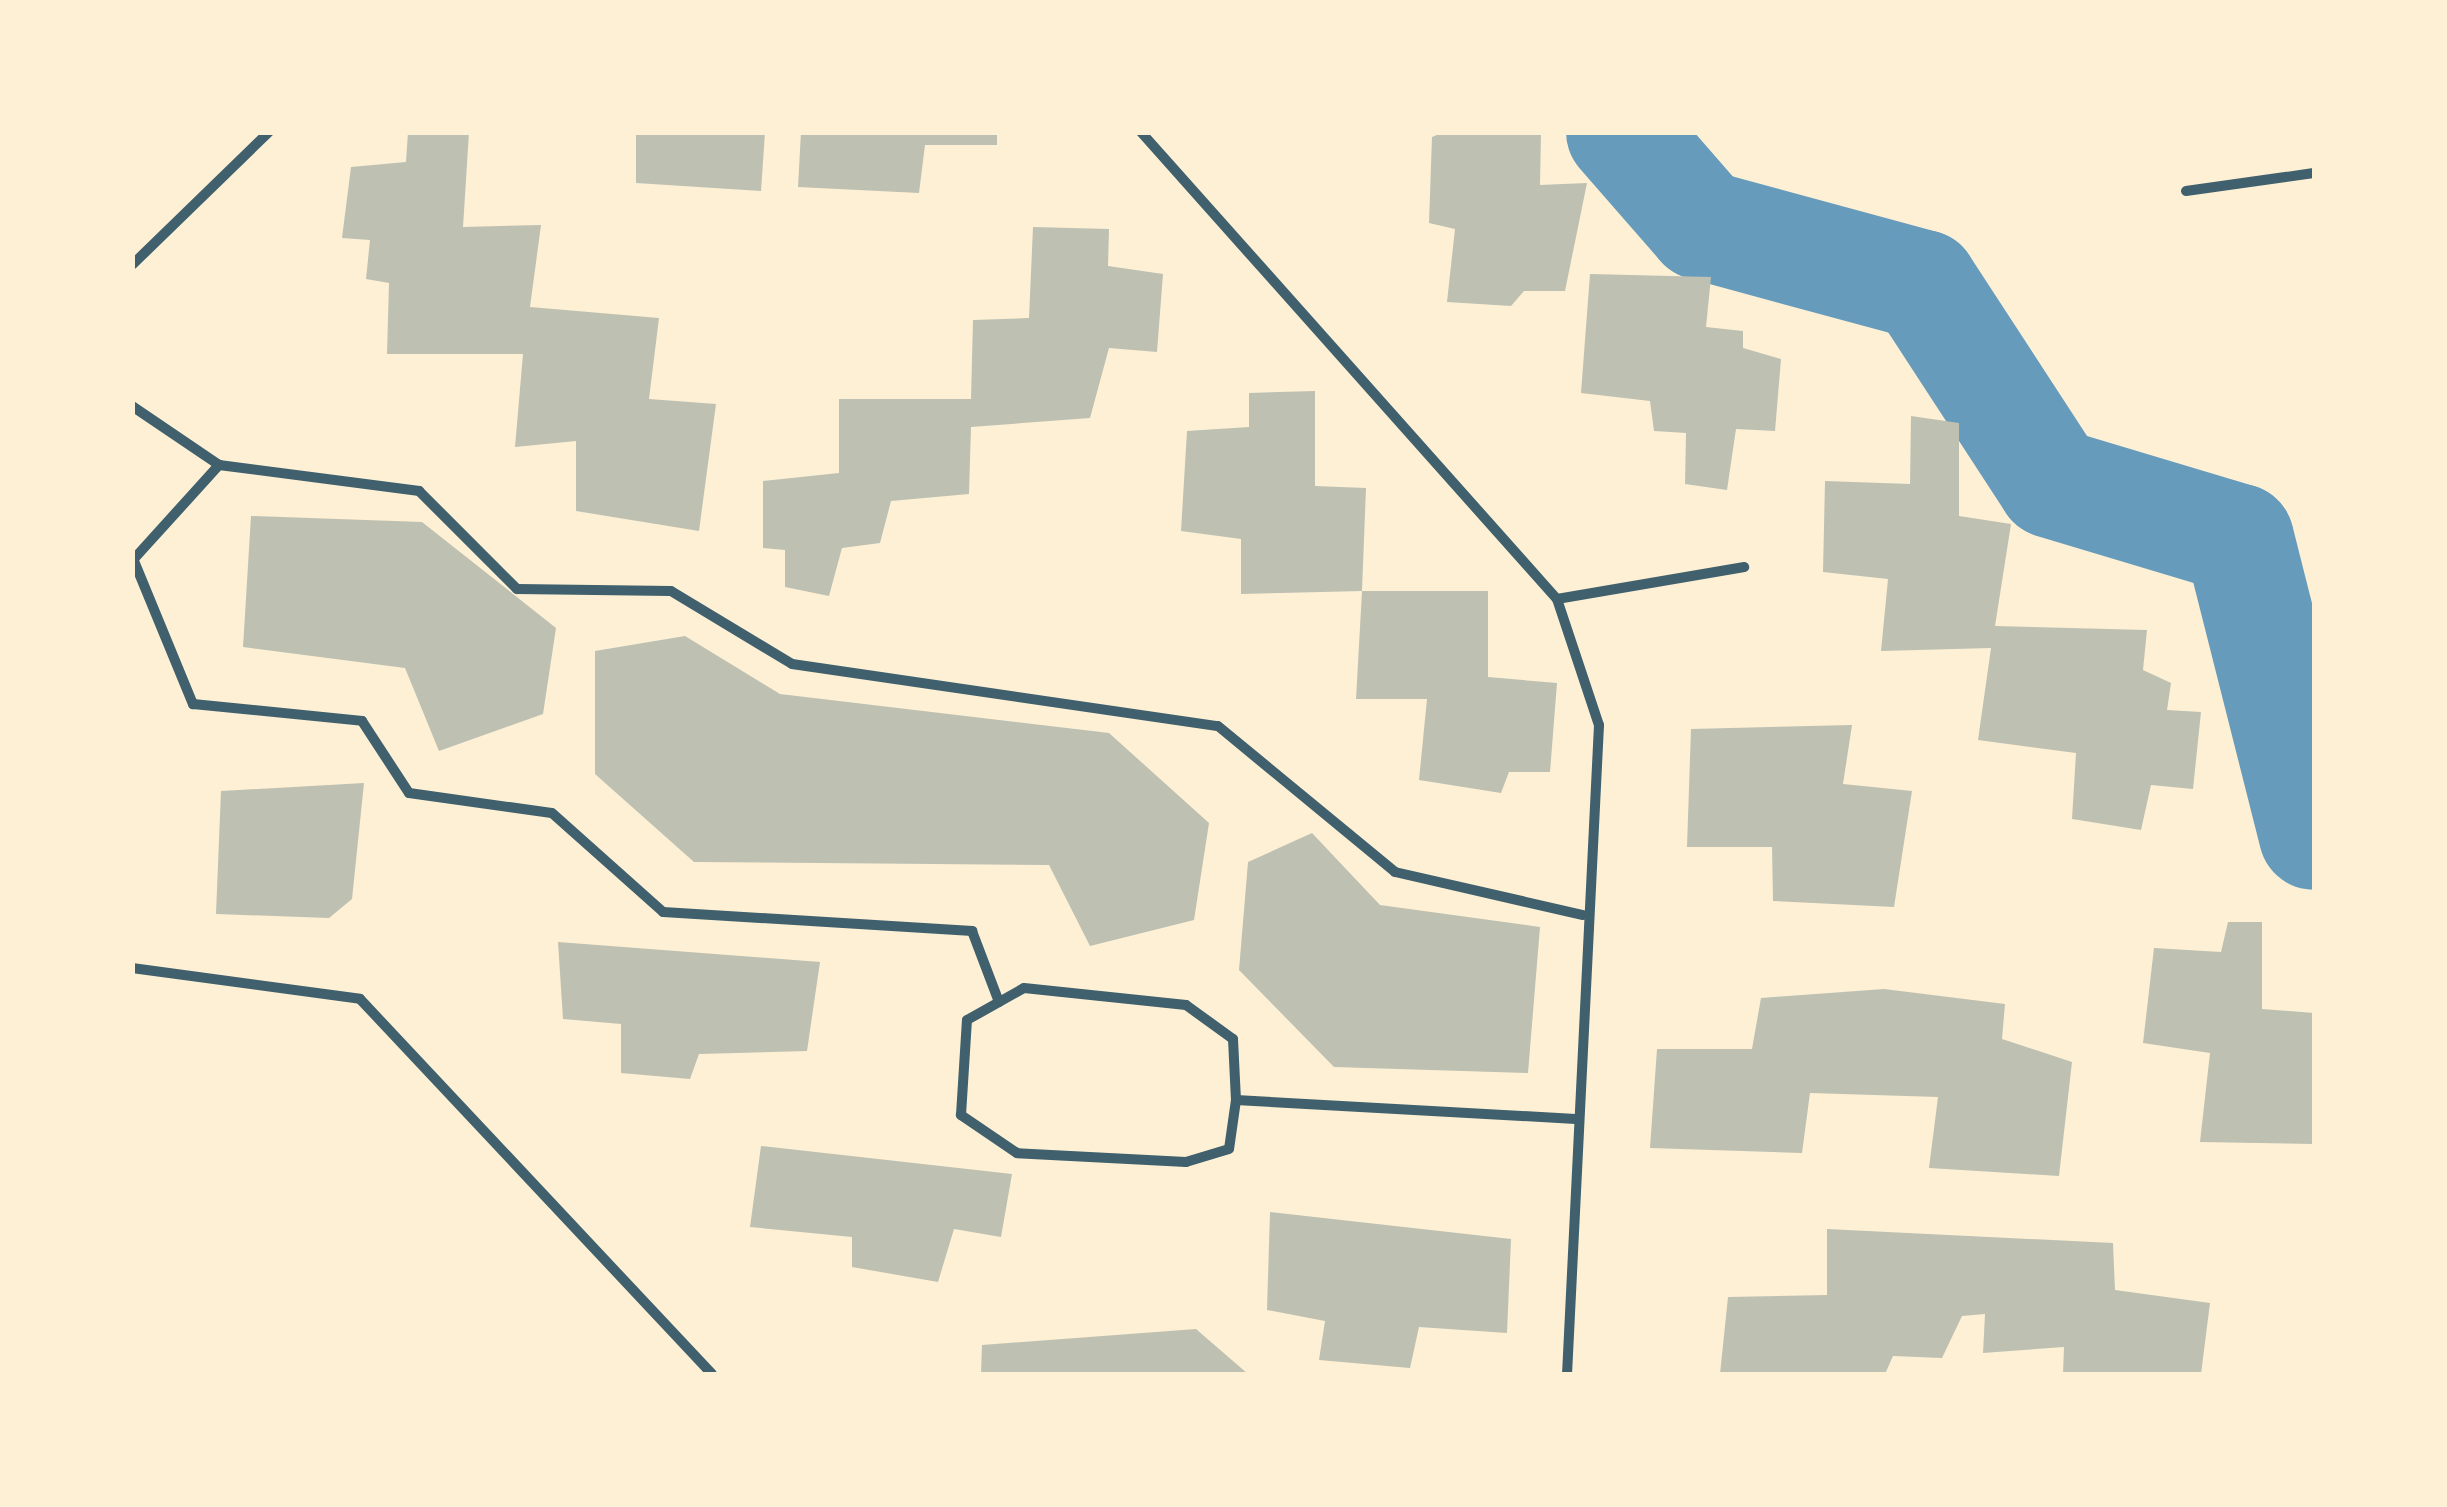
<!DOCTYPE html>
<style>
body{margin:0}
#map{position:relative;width:2447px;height:1507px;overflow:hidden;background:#fdf0d5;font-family:Spectral,serif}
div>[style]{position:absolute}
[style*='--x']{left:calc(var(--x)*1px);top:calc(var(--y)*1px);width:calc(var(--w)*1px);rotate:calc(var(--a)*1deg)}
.river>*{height:110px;margin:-55px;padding:0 55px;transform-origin:55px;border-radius:55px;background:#669bbc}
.building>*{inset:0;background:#bec0b2}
.minor>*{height:10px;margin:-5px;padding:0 5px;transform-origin:5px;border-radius:5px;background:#3f606c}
span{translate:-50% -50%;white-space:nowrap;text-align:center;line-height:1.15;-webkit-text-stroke:10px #fdf0d5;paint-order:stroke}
.frame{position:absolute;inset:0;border:135px solid #fdf0d5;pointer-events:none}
</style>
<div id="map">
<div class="river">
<div style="--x:1621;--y:132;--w:123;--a:48.9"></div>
<div style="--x:1702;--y:225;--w:229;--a:15.2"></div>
<div style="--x:1923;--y:285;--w:236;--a:56.9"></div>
<div style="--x:2052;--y:483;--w:195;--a:16.7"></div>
<div style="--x:2239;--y:539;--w:305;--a:75.8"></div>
</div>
<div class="building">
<div style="clip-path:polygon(408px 132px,469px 132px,463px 227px,541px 225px,530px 307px,659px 318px,649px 399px,716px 404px,699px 531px,576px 511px,576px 441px,515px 447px,523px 354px,387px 354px,389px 283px,366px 279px,370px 240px,342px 238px,351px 167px,406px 162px)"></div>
<div style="clip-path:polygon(636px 132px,765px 132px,761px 191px,636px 183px)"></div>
<div style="clip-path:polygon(801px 132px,997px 132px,997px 145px,925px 145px,919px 193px,798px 187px)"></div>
<div style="clip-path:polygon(1444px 132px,1541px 132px,1540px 185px,1587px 183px,1565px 291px,1524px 291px,1511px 306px,1447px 302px,1455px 229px,1429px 223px,1432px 137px)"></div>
<div style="clip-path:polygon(1033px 227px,1109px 229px,1108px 266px,1163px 274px,1157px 352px,1109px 348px,1090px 418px,971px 427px,969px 494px,891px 501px,880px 543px,842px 548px,829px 596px,785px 587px,785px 550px,763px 548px,763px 481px,839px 473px,839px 399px,971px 399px,973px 320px,1029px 318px)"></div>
<div style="clip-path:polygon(1590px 274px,1711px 277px,1706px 327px,1743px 331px,1743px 348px,1781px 359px,1775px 431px,1736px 429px,1727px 490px,1685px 484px,1686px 433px,1654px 431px,1650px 401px,1581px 393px)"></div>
<div style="clip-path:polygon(1315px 391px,1315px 486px,1366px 488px,1362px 591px,1241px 594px,1241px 539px,1181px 531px,1187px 431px,1249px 427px,1249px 393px)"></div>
<div style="clip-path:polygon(1911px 416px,1959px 423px,1959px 516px,2011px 524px,1995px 626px,2147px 630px,2143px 670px,2171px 683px,2167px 710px,2201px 712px,2193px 789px,2151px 785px,2141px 830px,2072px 819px,2076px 753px,1978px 740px,1991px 648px,1881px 651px,1888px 579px,1823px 572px,1825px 481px,1910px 484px)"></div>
<div style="clip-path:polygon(251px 516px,422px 522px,556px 628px,543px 714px,439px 751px,405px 668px,243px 647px)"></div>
<div style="clip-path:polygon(1362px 591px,1488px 591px,1488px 677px,1557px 683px,1550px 772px,1509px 772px,1501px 793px,1419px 780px,1427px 699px,1356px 699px)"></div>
<div style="clip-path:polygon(685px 636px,780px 694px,1109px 733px,1209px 823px,1194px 920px,1090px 946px,1049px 865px,694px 862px,595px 774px,595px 651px)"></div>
<div style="clip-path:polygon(1852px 725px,1843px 784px,1912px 791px,1894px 907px,1773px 901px,1772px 847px,1687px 847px,1691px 729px)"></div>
<div style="clip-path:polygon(364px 783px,352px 899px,329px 918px,216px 914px,221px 791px)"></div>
<div style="clip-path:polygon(1312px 833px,1380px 905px,1540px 927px,1528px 1073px,1334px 1067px,1239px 970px,1248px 862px)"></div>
<div style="clip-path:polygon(2228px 922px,2262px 922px,2262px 1009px,2314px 1013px,2314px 1144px,2200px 1142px,2210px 1053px,2143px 1043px,2154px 948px,2221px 952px)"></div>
<div style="clip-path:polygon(558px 942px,820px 962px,807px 1051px,699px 1054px,690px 1079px,621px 1073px,621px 1024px,563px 1019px)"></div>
<div style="clip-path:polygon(1884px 989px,2005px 1004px,2002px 1039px,2072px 1062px,2059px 1176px,1929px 1168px,1938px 1097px,1810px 1093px,1802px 1153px,1650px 1148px,1657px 1049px,1752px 1049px,1761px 998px)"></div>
<div style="clip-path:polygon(761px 1146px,1012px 1174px,1001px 1237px,954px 1229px,938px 1282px,852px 1267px,852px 1237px,750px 1227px)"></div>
<div style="clip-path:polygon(1270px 1212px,1511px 1239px,1507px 1333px,1419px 1327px,1410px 1368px,1319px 1360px,1325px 1321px,1267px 1310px)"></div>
<div style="clip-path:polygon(1827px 1229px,2113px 1243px,2115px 1290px,2210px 1303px,2201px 1374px,2063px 1374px,2064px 1347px,1983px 1353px,1985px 1314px,1962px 1316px,1942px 1358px,1893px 1356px,1885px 1374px,1720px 1374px,1728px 1297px,1827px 1295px)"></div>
<div style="clip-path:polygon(1196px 1329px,1248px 1374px,981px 1374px,982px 1345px)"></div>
</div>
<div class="minor">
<div style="--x:1141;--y:132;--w:625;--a:48.31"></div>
<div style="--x:1557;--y:599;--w:133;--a:71.6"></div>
<div style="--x:1599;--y:725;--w:650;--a:92.82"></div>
<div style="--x:2186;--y:191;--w:129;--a:-8"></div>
<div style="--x:132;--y:265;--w:191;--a:-44.2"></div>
<div style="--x:132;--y:406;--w:105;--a:34.1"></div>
<div style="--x:219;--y:465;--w:202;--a:7.4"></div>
<div style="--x:419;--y:491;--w:139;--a:45"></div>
<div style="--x:517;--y:589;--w:154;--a:0.7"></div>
<div style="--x:671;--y:591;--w:141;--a:31.1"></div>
<div style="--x:792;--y:664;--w:430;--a:8.3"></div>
<div style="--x:1218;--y:726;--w:229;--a:39.5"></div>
<div style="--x:1395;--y:872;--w:193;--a:12.9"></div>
<div style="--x:132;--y:561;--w:130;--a:-47.8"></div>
<div style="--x:134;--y:561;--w:155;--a:67.6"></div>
<div style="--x:193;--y:704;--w:170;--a:5.7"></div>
<div style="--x:362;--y:721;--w:86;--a:56.9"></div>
<div style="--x:409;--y:793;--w:144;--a:8"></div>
<div style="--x:552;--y:813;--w:149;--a:41.7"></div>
<div style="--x:663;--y:912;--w:310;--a:3.5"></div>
<div style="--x:972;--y:931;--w:76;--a:69.2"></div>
<div style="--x:1557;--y:599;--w:190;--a:-9.7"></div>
<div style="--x:132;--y:968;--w:230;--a:7.7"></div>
<div style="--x:360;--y:999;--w:514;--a:46.81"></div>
<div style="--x:1236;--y:1100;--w:49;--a:98.1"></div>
<div style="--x:1229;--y:1149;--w:45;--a:163.2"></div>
<div style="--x:1186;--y:1162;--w:169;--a:-177"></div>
<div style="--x:1017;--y:1153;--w:68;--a:-145.8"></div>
<div style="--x:961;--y:1115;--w:95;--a:-86.4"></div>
<div style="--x:967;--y:1020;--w:65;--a:-29.3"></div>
<div style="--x:1024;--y:988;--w:163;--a:6"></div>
<div style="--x:1186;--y:1005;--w:58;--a:35.9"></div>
<div style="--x:1233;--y:1039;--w:61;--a:87.2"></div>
<div style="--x:1236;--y:1100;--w:340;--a:3.2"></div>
</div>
<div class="frame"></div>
</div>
